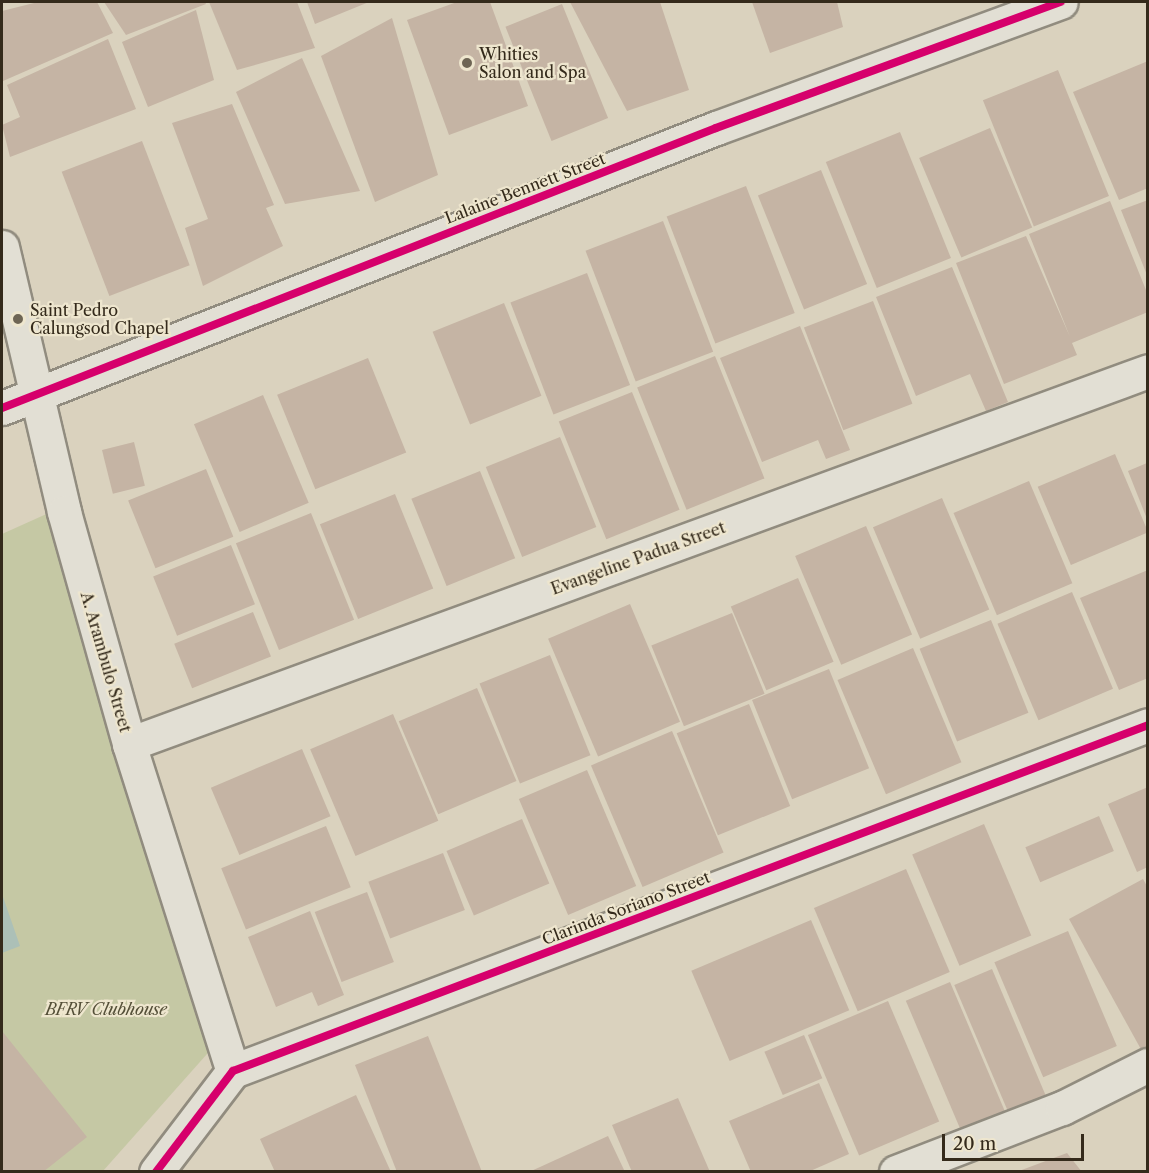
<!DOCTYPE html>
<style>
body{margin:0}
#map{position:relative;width:1149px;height:1173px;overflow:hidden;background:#dad2be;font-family:"Libre Caslon Text",serif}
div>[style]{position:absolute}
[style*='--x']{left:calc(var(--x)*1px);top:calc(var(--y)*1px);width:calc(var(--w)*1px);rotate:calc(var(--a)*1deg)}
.green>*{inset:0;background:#c5c8a4}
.water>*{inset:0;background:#acc0b7}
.building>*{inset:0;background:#c5b4a4;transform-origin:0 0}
.roads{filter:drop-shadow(2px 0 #918c7f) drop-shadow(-2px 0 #918c7f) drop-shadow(0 2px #918c7f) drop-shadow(0 -2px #918c7f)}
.street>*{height:33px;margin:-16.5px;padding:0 16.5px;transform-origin:16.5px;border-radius:16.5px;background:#e2dfd4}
.secondary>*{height:33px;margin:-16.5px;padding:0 16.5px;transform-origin:16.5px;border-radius:16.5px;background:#e2dfd4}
.cycleway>*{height:8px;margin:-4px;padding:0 4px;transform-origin:4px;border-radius:4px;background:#d6006c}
.dots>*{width:16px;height:16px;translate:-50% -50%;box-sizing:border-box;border:3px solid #eee6ce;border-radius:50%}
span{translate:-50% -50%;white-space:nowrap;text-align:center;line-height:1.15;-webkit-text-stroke:4.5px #eee6ce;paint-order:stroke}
.poi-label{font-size:16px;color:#342a1b}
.left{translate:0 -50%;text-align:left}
.street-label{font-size:16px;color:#342a1b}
.park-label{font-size:16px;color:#544f38;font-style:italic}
.frame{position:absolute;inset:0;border:3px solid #342a1b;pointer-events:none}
.scale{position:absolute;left:942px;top:1134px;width:142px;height:27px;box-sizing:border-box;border:3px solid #342a1b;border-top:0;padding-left:8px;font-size:18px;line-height:21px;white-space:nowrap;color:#342a1b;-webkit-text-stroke:4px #eee6ce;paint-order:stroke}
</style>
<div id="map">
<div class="green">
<div style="clip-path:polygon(62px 507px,223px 1036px,103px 1171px,2px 1171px,2px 534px)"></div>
</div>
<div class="water">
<div style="clip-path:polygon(2px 894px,20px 946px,2px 953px)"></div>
</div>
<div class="building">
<div style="clip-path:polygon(38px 2px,97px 2px,113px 33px,3px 81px,2px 11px)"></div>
<div style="clip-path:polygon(104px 2px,205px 2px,206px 4px,126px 35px)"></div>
<div style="clip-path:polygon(209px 2px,297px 2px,315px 48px,237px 70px)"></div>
<div style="clip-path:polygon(307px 2px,369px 2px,315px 24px)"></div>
<div style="clip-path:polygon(457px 2px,490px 2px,528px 106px,449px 135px,407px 20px)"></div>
<div style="clip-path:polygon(570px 2px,660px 2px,689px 90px,627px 111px)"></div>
<div style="clip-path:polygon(752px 2px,837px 2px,843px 27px,770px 53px)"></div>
<div style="left:562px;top:4px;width:123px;height:61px;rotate:68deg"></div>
<div style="clip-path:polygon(196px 10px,214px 80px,148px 107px,122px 42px)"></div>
<div style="clip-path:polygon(392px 18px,438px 175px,375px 202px,321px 56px)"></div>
<div style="clip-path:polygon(108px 39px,136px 109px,10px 157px,2px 125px,20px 117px,7px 85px)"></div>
<div style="clip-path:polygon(302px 58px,360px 191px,285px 204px,236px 92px)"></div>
<div style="clip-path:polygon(1148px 61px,1148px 188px,1119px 200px,1073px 92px)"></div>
<div style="left:1058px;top:70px;width:136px;height:81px;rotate:68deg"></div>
<div style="clip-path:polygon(232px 104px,274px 205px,266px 208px,283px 246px,203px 286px,185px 228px,208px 219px,172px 123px)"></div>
<div style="left:990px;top:128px;width:108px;height:77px;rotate:67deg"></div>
<div style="left:900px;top:132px;width:136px;height:80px;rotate:68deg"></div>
<div style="left:142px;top:141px;width:133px;height:86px;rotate:69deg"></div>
<div style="left:821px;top:170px;width:123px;height:68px;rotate:68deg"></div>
<div style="left:746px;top:186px;width:136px;height:85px;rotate:69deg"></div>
<div style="clip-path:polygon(1148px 200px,1148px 274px,1147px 275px,1121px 210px)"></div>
<div style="clip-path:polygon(1110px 201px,1148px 295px,1148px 312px,1072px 343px,1077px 355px,1004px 384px,956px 263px,1026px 236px,1070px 337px,1029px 234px)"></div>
<div style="left:663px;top:221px;width:140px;height:83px;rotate:69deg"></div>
<div style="clip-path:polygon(952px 267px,1008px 402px,986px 411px,970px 374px,916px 396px,876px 297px)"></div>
<div style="left:587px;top:273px;width:120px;height:82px;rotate:69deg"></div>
<div style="left:873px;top:301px;width:110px;height:74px;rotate:69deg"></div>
<div style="left:504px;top:303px;width:100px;height:77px;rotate:68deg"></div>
<div style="clip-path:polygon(800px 326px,850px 450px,826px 459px,818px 440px,762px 462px,720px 358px)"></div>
<div style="left:715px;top:356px;width:132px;height:84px;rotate:68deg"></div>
<div style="left:368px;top:358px;width:102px;height:98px;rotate:68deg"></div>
<div style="left:632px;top:392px;width:127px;height:79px;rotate:68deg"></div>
<div style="left:263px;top:395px;width:117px;height:75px;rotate:67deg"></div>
<div style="left:560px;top:437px;width:97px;height:80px;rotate:68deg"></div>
<div style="left:134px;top:442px;width:45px;height:33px;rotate:76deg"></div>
<div style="left:1115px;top:454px;width:85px;height:84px;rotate:67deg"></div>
<div style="clip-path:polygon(1147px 463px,1147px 519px,1128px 471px)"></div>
<div style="left:206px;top:469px;width:73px;height:84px;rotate:68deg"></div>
<div style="left:480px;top:471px;width:94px;height:74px;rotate:68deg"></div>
<div style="left:1029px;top:481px;width:111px;height:82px;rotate:67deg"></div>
<div style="left:395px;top:494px;width:102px;height:81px;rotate:68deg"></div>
<div style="left:942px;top:498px;width:121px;height:75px;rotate:67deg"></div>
<div style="left:311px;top:513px;width:115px;height:81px;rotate:68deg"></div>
<div style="left:866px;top:526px;width:118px;height:77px;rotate:67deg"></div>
<div style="left:231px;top:545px;width:64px;height:84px;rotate:68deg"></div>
<div style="clip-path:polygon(1148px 570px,1148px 678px,1119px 690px,1080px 598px)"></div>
<div style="left:798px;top:578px;width:91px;height:73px;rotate:67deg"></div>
<div style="left:1072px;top:592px;width:105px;height:81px;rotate:67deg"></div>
<div style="left:630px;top:604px;width:128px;height:89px;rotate:67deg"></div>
<div style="left:253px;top:612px;width:48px;height:85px;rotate:68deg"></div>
<div style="left:732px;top:613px;width:87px;height:87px;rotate:68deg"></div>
<div style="left:991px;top:620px;width:100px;height:77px;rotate:68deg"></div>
<div style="left:913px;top:648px;width:124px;height:82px;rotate:67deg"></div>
<div style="left:550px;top:655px;width:108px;height:76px;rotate:68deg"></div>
<div style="left:829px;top:669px;width:107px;height:83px;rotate:68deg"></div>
<div style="left:477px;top:688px;width:101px;height:85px;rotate:67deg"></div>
<div style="left:749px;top:704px;width:110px;height:78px;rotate:68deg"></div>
<div style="left:393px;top:714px;width:116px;height:90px;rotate:67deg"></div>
<div style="left:672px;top:731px;width:132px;height:88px;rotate:67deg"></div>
<div style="left:302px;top:749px;width:73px;height:99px;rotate:67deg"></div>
<div style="left:587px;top:770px;width:126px;height:74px;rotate:67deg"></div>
<div style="clip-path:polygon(1148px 787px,1148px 867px,1137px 872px,1108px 804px)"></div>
<div style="left:1099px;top:816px;width:38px;height:80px;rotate:67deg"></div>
<div style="left:522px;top:819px;width:70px;height:82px;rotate:67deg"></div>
<div style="left:984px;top:824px;width:121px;height:78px;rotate:67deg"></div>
<div style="left:326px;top:826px;width:66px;height:113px;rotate:68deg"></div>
<div style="left:443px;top:853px;width:61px;height:80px;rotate:69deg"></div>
<div style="left:906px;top:869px;width:112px;height:100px;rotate:67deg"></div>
<div style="clip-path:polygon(1143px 879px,1148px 888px,1148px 1062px,1069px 919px)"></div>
<div style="left:367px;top:892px;width:75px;height:56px;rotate:69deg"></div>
<div style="clip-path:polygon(310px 911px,344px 995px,318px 1006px,312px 992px,276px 1007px,248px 937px)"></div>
<div style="left:811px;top:920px;width:98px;height:130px;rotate:67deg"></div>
<div style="left:1068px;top:931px;width:125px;height:80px;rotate:67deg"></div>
<div style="left:992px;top:969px;width:147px;height:41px;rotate:67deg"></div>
<div style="left:950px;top:982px;width:154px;height:48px;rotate:67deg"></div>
<div style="left:888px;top:1001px;width:131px;height:87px;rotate:67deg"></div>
<div style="clip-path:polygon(2px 1031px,87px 1137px,43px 1172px,2px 1172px)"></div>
<div style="left:804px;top:1035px;width:47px;height:43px;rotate:67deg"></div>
<div style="clip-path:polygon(428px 1036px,482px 1172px,397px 1172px,355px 1065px)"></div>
<div style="clip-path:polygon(819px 1083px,849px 1154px,808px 1172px,751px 1172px,729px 1121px)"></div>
<div style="clip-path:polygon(356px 1095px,391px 1172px,275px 1172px,260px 1139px)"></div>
<div style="clip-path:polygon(678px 1098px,710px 1172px,632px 1172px,612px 1125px)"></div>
<div style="clip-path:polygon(608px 1136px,625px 1172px,529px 1172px)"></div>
<div style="clip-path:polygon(1067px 1153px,1082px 1172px,1019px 1172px,1019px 1171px)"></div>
</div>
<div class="roads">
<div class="street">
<div style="--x:2;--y:247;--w:272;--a:76.8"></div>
<div style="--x:64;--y:512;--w:241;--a:74.3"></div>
<div style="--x:129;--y:744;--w:343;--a:72.4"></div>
<div style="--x:129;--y:744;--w:1085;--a:-20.1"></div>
<div style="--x:156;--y:1172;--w:127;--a:-52.7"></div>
<div style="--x:233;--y:1071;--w:978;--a:-20.71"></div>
<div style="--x:896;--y:1172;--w:178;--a:-21.1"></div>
<div style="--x:1062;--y:1108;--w:96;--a:-26.6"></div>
</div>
<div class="secondary">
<div style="--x:2;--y:408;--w:767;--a:-21.41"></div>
<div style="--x:716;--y:128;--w:367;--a:-20.1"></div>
</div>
</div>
<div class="cycleway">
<div style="--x:2;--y:408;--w:767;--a:-21.41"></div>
<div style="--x:716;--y:128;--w:367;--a:-20.1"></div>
<div style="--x:156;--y:1172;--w:127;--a:-52.7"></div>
<div style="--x:233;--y:1071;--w:978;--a:-20.71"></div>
</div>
<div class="dots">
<div style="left:467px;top:63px;background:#6e6554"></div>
<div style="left:18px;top:319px;background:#6e6554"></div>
</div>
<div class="poi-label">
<span class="left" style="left:479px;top:63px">Whities<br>Salon and Spa</span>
<span class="left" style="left:30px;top:319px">Saint Pedro<br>Calungsod Chapel</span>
</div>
<div class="street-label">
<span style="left:525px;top:188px;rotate:-21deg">Lalaine Bennett Street</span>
<span style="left:638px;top:558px;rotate:-20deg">Evangeline Padua Street</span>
<span style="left:106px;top:662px;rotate:74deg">A. Arambulo Street</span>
<span style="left:626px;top:908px;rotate:-21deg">Clarinda Soriano Street</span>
</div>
<div class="park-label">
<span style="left:106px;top:1009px">BFRV Clubhouse</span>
</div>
<div class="frame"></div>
<div class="scale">20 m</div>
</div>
